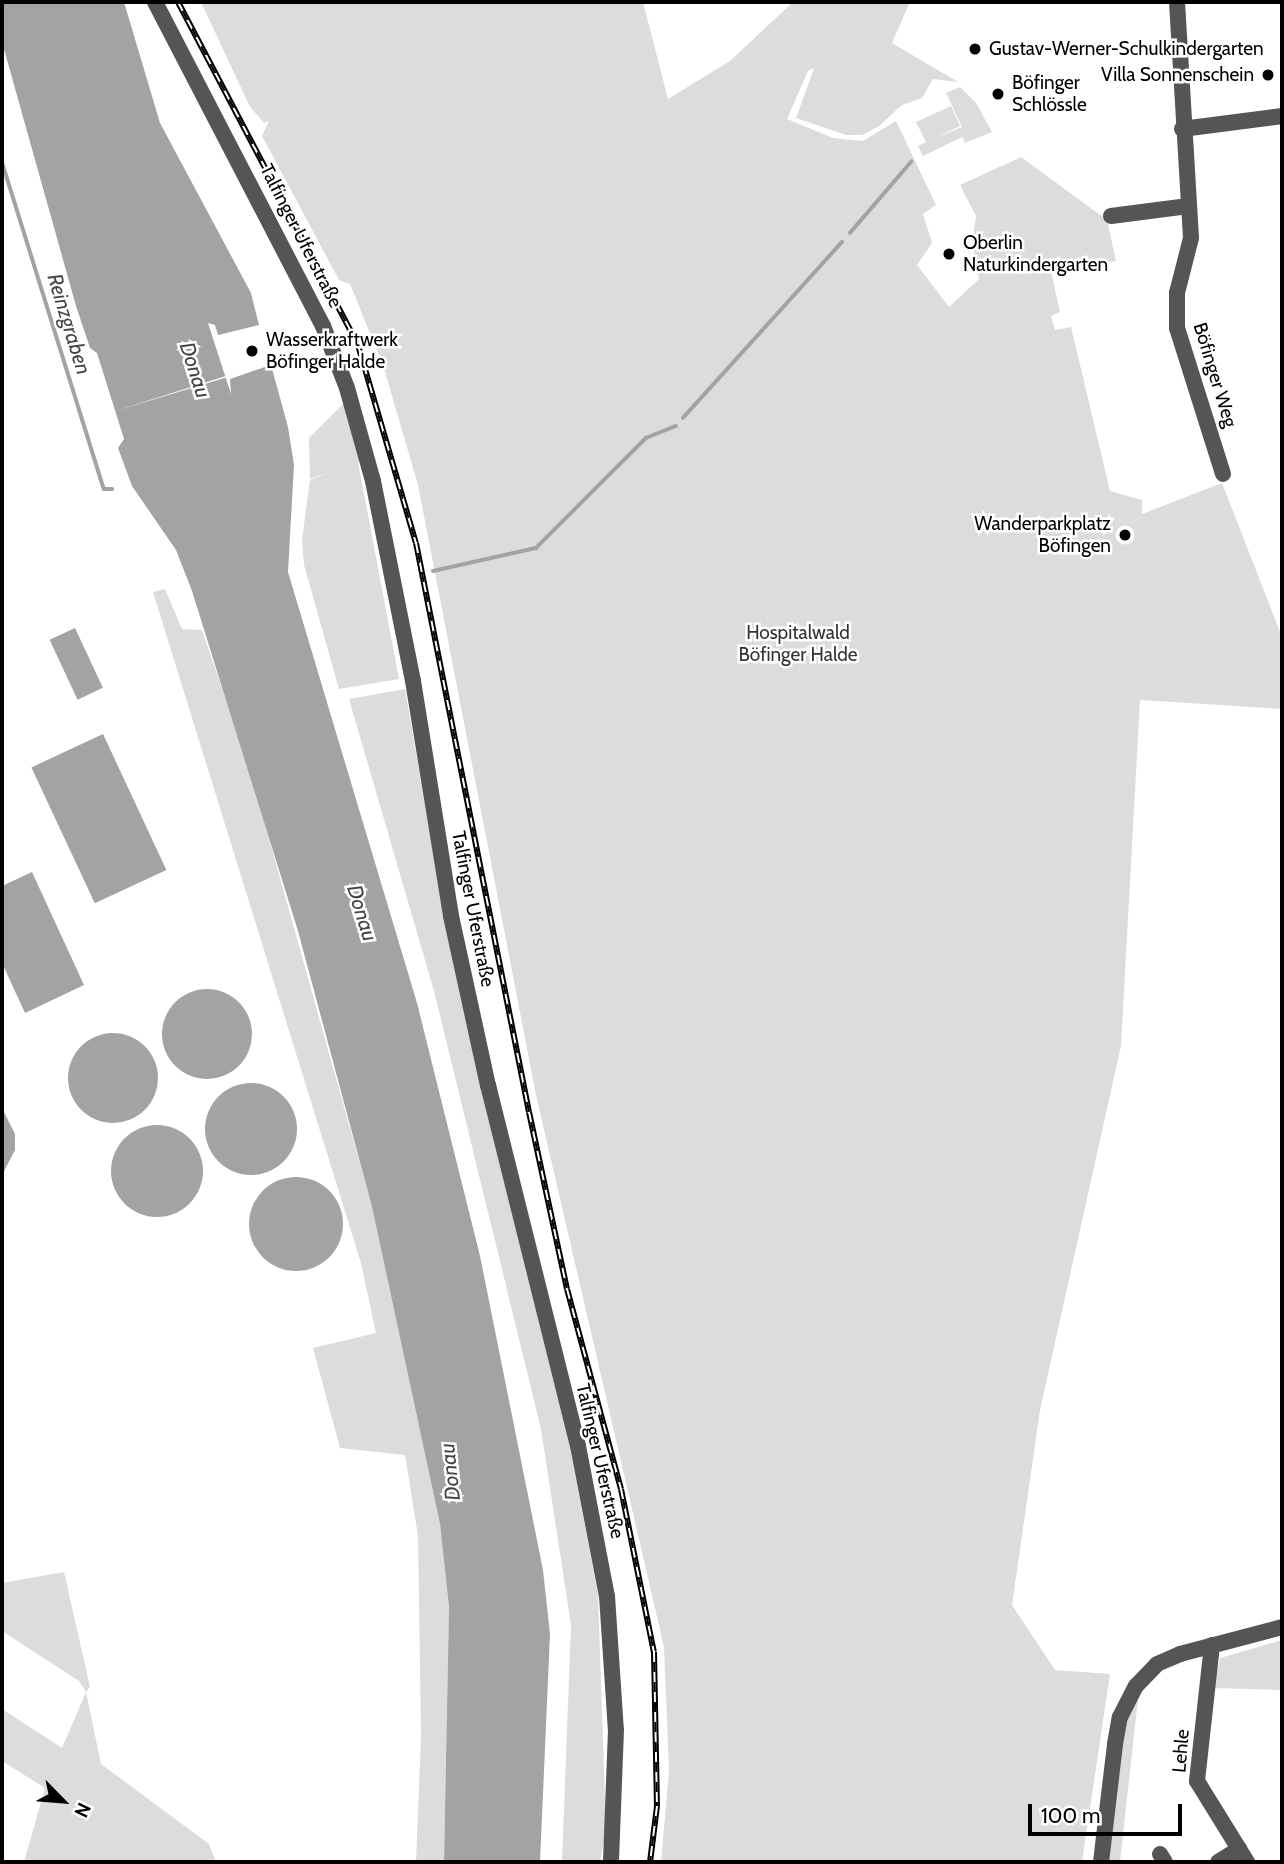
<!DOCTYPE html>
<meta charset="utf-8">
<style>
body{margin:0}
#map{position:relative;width:1284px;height:1864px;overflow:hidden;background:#fff;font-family:Cabin,sans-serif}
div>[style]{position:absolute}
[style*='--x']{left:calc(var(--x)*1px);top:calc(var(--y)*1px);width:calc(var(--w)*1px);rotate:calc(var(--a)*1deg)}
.green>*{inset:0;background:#dcdcdc}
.water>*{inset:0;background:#a3a3a3;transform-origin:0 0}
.round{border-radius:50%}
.pier>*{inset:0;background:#fff}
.stream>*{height:3.5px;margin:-1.75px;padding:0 1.75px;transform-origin:1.75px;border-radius:1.75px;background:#a3a3a3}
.minor>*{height:16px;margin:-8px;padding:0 8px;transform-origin:8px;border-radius:8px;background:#555}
.rail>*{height:6px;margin-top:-3px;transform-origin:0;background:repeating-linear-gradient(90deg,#fff 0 10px,#000 0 20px);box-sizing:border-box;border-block:2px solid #000}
.dots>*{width:19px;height:19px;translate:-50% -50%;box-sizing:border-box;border:4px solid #fff;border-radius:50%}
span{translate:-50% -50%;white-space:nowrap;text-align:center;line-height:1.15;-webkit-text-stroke:5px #fff;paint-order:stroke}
.poi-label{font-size:19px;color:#000}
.left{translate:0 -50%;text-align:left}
.right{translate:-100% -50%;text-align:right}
.street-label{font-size:19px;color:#000}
.park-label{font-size:19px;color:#333}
.water-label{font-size:21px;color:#444;font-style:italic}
.frame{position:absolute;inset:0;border:4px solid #000;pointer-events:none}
.north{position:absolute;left:28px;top:1766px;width:70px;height:70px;-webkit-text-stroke:5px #fff;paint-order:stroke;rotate:115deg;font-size:19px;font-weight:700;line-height:28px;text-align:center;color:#000}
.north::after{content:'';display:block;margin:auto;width:24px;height:32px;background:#000;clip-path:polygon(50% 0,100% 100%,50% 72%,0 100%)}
.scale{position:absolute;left:1028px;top:1804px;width:154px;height:32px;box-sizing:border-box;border:4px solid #000;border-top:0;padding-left:9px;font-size:21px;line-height:24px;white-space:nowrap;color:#000;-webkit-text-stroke:5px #fff;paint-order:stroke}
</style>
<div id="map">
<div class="green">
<div style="clip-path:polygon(201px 2px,643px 2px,668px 99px,730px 61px,793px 2px,910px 2px,892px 43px,958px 82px,933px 79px,922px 98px,902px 105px,879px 126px,862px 135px,846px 135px,796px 118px,814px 68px,808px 71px,787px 119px,833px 138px,863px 141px,896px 121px,936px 205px,923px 214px,932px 243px,917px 265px,949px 307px,979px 279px,972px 244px,976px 216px,960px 185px,1021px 157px,1107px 220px,1116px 261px,1051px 271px,1060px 312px,1051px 316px,1055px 330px,1071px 327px,1110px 491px,1142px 500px,1142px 514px,1222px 483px,1282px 637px,1282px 709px,1140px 700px,1121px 1046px,1040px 1410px,1012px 1605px,1055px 1670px,1110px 1674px,1082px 1862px,661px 1862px,669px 1771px,664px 1647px,536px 1095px,418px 485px,383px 365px,350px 284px,339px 280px,262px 136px,269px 121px,264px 123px,250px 107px)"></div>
<div style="clip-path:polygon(960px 87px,976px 103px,992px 132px,965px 143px,962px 137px,923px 156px,918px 146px,926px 142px,916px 122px,951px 106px,960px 126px,935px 138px,962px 127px,946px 93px)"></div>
<div style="clip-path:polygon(346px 401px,364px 459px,358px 462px,399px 679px,339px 689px,304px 565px,302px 540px,310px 480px,331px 472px,310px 479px,309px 438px)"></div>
<div style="clip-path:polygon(165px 589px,182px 629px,202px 630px,249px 767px,372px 1207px,440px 1524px,449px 1607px,444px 1862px,416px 1862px,421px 1737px,418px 1536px,405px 1455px,340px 1448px,313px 1348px,376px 1333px,361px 1263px,153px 592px)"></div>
<div style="clip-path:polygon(405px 689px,446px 929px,567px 1432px,598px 1595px,606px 1828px,600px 1862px,562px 1862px,571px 1625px,541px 1429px,434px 991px,349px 699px)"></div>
<div style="clip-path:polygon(64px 1572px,90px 1687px,86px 1692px,101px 1764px,209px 1844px,216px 1862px,24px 1862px,45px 1788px,2px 1761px,2px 1709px,62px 1748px,86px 1692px,79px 1681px,2px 1631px,2px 1583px)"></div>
<div style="clip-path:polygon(1282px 1640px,1282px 1690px,1213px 1688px,1220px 1658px)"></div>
<div style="clip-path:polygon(1144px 1688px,1138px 1699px,1120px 1862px,1107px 1862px,1125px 1720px)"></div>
</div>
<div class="water">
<div style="clip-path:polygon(2px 2px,124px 2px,160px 123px,251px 293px,259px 325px,218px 335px,215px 325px,208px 323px,231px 394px,230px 379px,271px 365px,288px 427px,294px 465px,288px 572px,417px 1003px,480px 1256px,543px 1570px,550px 1634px,540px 1862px,444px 1862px,449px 1607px,440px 1524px,372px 1207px,298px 931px,192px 591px,176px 550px,132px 486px,118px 448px,124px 439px,97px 353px,90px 348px,76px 306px,2px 42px)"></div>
<div style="left:75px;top:628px;width:66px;height:28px;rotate:65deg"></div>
<div style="left:103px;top:734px;width:150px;height:79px;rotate:65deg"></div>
<div style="clip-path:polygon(32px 872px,84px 985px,25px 1013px,2px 963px,2px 886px)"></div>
<div class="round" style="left:162px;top:989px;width:90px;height:90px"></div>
<div class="round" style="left:68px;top:1033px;width:90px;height:90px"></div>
<div class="round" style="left:205px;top:1083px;width:92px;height:92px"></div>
<div style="clip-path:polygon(2px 1108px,15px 1134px,15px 1150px,2px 1175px)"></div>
<div class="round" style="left:111px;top:1125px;width:92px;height:92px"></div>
<div class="round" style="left:249px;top:1177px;width:94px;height:94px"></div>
</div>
<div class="pier">
<div style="clip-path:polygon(270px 362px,275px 367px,271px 364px,112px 412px)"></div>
</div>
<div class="stream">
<div style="--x:2;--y:161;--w:343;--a:72.7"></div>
<div style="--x:104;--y:489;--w:8;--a:0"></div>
<div style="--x:850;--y:233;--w:94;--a:-49.3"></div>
<div style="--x:683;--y:418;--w:237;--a:-47.9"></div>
<div style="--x:433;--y:571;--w:106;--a:-12.6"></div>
<div style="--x:536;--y:548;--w:156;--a:-45"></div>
<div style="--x:646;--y:438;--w:32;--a:-22"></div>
</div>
<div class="minor">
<div style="--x:155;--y:2;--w:365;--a:62.6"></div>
<div style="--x:323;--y:326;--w:66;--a:68.8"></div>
<div style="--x:347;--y:388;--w:97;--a:74.4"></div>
<div style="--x:373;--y:481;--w:204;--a:78.7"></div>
<div style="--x:413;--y:681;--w:238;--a:80.8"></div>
<div style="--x:451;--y:916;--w:173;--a:77.7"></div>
<div style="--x:488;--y:1085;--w:372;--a:76"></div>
<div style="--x:578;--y:1446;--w:153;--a:79.1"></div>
<div style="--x:607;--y:1596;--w:134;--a:86.2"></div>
<div style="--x:616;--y:1730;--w:132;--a:92.2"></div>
<div style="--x:1177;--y:2;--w:236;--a:86.6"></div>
<div style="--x:1191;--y:238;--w:57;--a:104.3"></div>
<div style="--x:1177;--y:293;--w:35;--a:90"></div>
<div style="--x:1177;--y:328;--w:153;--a:72.5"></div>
<div style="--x:1182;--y:129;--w:101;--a:-7.4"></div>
<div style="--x:1111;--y:216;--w:78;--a:-7.4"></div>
<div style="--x:1212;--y:1645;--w:137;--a:96.3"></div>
<div style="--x:1197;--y:1781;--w:95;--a:58.3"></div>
<div style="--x:1160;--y:1854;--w:9;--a:58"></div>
<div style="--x:1101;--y:1862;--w:119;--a:-83.2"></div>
<div style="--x:1115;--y:1744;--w:27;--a:-80"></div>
<div style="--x:1120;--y:1717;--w:35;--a:-63"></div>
<div style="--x:1136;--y:1686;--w:30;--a:-46"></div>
<div style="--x:1157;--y:1664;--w:25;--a:-23"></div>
<div style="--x:1180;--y:1654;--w:106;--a:-14.8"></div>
<div style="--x:1218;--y:1862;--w:25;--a:-32"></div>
</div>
<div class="rail">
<div style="--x:178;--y:2;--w:387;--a:62.3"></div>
<div style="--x:358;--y:345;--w:206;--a:73.7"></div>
<div style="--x:416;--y:543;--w:580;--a:78.77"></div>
<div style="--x:529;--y:1112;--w:181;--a:77.9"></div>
<div style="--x:567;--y:1289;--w:207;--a:74.9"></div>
<div style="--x:621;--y:1489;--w:166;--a:78.6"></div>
<div style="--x:654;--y:1652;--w:154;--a:88.9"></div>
<div style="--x:657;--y:1806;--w:56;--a:97.1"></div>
</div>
<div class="dots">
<div style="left:975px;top:49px;background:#000"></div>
<div style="left:1268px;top:75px;background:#000"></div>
<div style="left:998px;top:94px;background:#000"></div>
<div style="left:949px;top:254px;background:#000"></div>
<div style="left:252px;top:351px;background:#000"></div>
<div style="left:1125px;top:535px;background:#000"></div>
</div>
<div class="poi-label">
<span class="left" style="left:989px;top:49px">Gustav-Werner-Schulkindergarten</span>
<span class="right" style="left:1254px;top:75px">Villa Sonnenschein</span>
<span class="left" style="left:1012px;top:94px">Böfinger<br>Schlössle</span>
<span class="left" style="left:963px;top:254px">Oberlin<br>Naturkindergarten</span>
<span class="left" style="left:266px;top:351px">Wasserkraftwerk<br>Böfinger Halde</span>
<span class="right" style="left:1111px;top:535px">Wanderparkplatz<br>Böfingen</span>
</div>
<div class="street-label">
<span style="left:301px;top:236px;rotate:63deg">Talfinger Uferstraße</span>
<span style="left:1215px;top:375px;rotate:73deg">Böfinger Weg</span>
<span style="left:473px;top:909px;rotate:79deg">Talfinger Uferstraße</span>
<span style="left:600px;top:1461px;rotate:77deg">Talfinger Uferstraße</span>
<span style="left:1181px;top:1751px;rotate:-85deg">Lehle</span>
</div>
<div class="park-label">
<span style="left:798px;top:644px">Hospitalwald<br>Böfinger Halde</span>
</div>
<div class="water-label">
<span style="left:69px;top:324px;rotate:73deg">Reinzgraben</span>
<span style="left:195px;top:370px;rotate:72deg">Donau</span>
<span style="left:362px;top:913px;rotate:73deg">Donau</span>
<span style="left:450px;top:1472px;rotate:-96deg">Donau</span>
</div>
<div class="frame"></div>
<div class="north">N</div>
<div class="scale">100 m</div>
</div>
